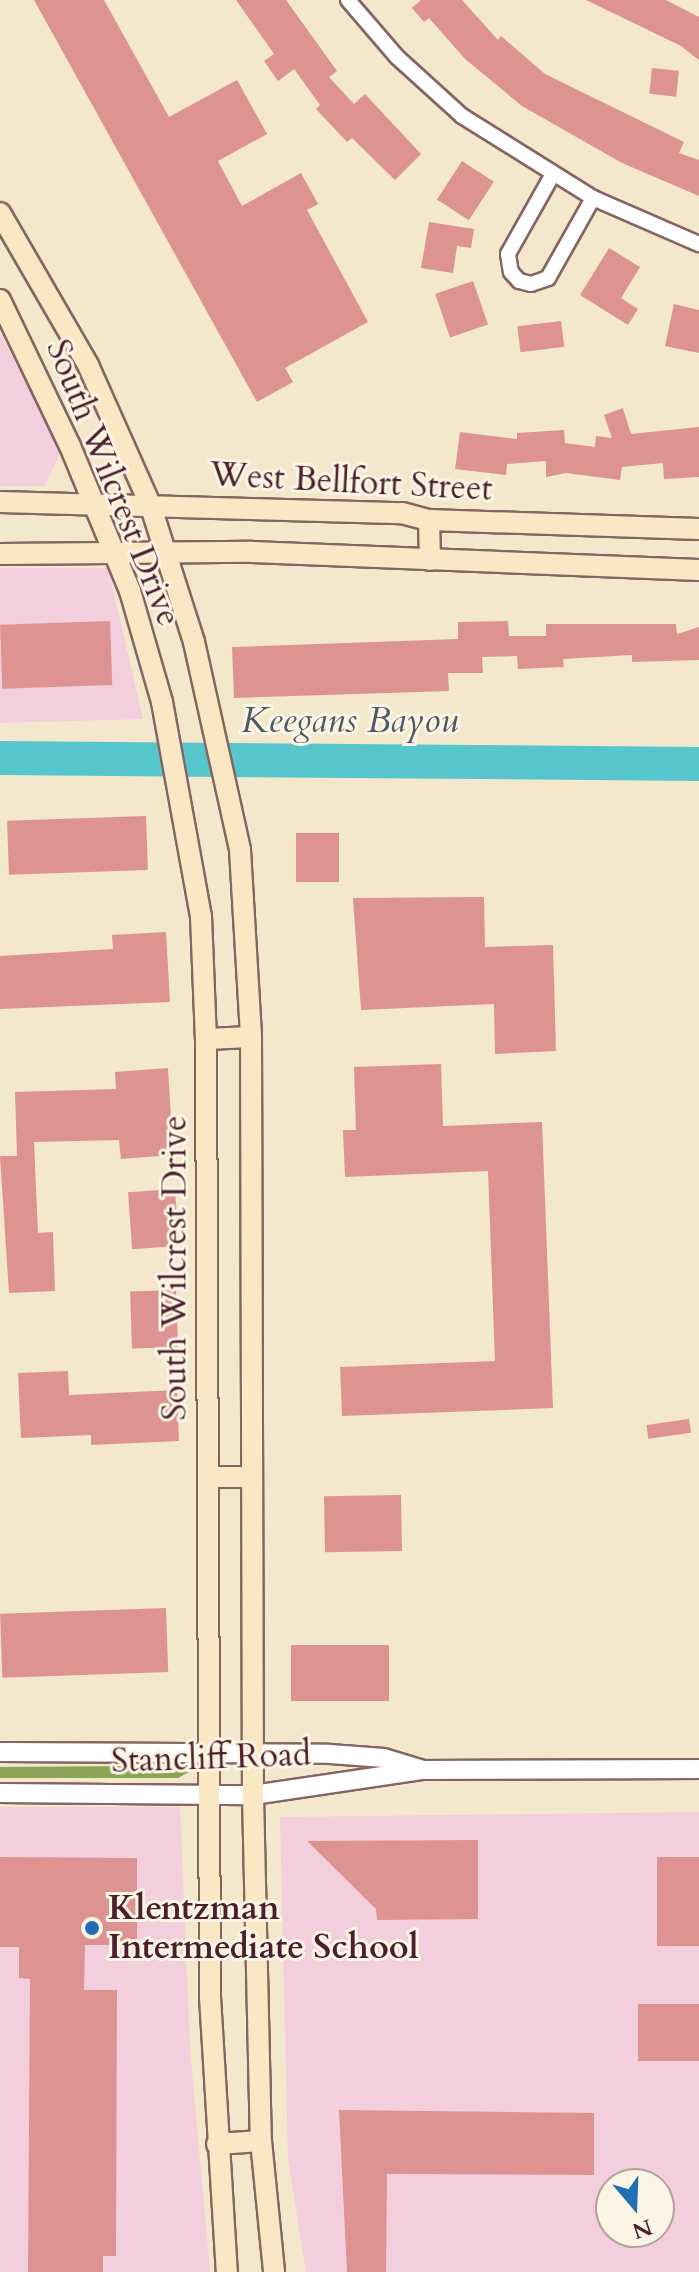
<!DOCTYPE html>
<style>
body{margin:0}
#map{position:relative;width:699px;height:2272px;overflow:hidden;background:#f3e7cc;font-family:Cardo,serif}
div>[style]{position:absolute}
[style*='--x']{left:calc(var(--x)*1px);top:calc(var(--y)*1px);width:calc(var(--w)*1px);rotate:calc(var(--a)*1deg)}
.built>*{inset:0;background:#f3cfde}
.forest>*{inset:0;background:#8ba557}
.river>*{height:34px;margin:-17px;padding:0 17px;transform-origin:17px;border-radius:17px;background:#57c5cc}
.building>*{inset:0;background:#dc9392;transform-origin:0 0}
.roads{filter:drop-shadow(2px 0 #856563) drop-shadow(-2px 0 #856563) drop-shadow(0 2px #856563) drop-shadow(0 -2px #856563)}
.minor>*{height:14px;margin:-7px;padding:0 7px;transform-origin:7px;border-radius:7px;background:#fff}
.tertiary>*{height:18px;margin:-9px;padding:0 9px;transform-origin:9px;border-radius:9px;background:#fff}
.secondary>*{height:20px;margin:-10px;padding:0 10px;transform-origin:10px;border-radius:10px;background:#fae7c3}
.dots>*{width:22px;height:22px;translate:-50% -50%;box-sizing:border-box;border:4px solid #fcf5e5;border-radius:50%}
span{translate:-50% -50%;white-space:nowrap;text-align:center;line-height:1.15;-webkit-text-stroke:6px #fcf5e5;paint-order:stroke}
.street-label{font-size:34px;color:#4a1f2b}
.poi-label{font-size:34px;color:#4a1f2b;font-weight:700}
.left{translate:0 -50%;text-align:left}
.water-label{font-size:36px;color:#4f5963;font-style:italic}
.north{position:absolute;left:595px;top:2168px;width:80px;height:80px;box-sizing:border-box;background:#fcf5e5;border:2px solid #b59f9b;border-radius:50%;rotate:161deg;font-size:22px;font-weight:700;line-height:32px;text-align:center;color:#4a1f2b}
.north::after{content:'';display:block;margin:auto;width:28px;height:36px;background:#1f6fb2;clip-path:polygon(50% 0,100% 100%,50% 72%,0 100%)}
</style>
<div id="map">
<div class="built">
<div style="clip-path:polygon(0 333px,61px 451px,45px 486px,0 486px)"></div>
<div style="clip-path:polygon(0 568px,108px 568px,143px 719px,0 723px)"></div>
<div style="clip-path:polygon(0 1807px,180px 1807px,190px 2048px,210px 2272px,0 2272px)"></div>
<div style="clip-path:polygon(evenodd,699px 1812px,699px 2272px,306px 2272px,288px 2159px,280px 1817px,699px 1812px,611px 2184px,659px 2184px,659px 2232px,611px 2232px,611px 2184px)"></div>
</div>
<div class="forest">
<div style="clip-path:polygon(135px 1766px,189px 1772px,178px 1778px,0 1778px,0 1767px)"></div>
</div>
<div class="river">
<div style="--x:0;--y:758;--w:699;--a:0.49"></div>
</div>
<div class="building">
<div style="clip-path:polygon(34px 0,104px 0,169px 117px,237px 80px,267px 134px,218px 161px,242px 206px,301px 173px,318px 204px,307px 210px,368px 322px,285px 368px,293px 382px,257px 402px)"></div>
<div style="clip-path:polygon(236px 0,286px 0,337px 71px,329px 77px,354px 104px,365px 94px,421px 154px,395px 180px,352px 138px,347px 142px,316px 109px,320px 105px,294px 69px,278px 81px,264px 61px,274px 54px)"></div>
<div style="clip-path:polygon(421px 0,462px 0,498px 40px,501px 36px,545px 74px,684px 142px,679px 153px,699px 160px,699px 196px,622px 163px,522px 106px,465px 59px,429px 18px,424px 22px,412px 8px)"></div>
<div style="clip-path:polygon(586px 0,666px 0,699px 17px,699px 60px,681px 46px)"></div>
<div style="left:652px;top:68px;width:27px;height:26px;rotate:6deg"></div>
<div style="left:462px;top:161px;width:38px;height:46px;rotate:33deg"></div>
<div style="clip-path:polygon(429px 222px,474px 229px,471px 248px,457px 246px,453px 273px,421px 268px)"></div>
<div style="clip-path:polygon(609px 248px,640px 267px,621px 298px,638px 309px,628px 325px,580px 295px)"></div>
<div style="left:473px;top:281px;width:46px;height:40px;rotate:71deg"></div>
<div style="clip-path:polygon(674px 304px,699px 310px,699px 353px,665px 346px)"></div>
<div style="left:561px;top:321px;width:26px;height:44px;rotate:83deg"></div>
<div style="clip-path:polygon(623px 408px,631px 434px,699px 427px,699px 477px,664px 479px,663px 463px,622px 467px,620px 480px,566px 473px,546px 477px,546px 461px,507px 464px,506px 475px,455px 469px,460px 432px,517px 439px,517px 433px,564px 430px,565px 443px,595px 447px,596px 436px,612px 438px,604px 415px)"></div>
<div style="left:110px;top:621px;width:64px;height:110px;rotate:88deg"></div>
<div style="clip-path:polygon(508px 621px,509px 636px,546px 636px,546px 624px,676px 624px,677px 634px,699px 627px,699px 660px,632px 662px,632px 655px,563px 659px,564px 667px,518px 669px,517px 656px,482px 657px,483px 673px,448px 673px,449px 691px,234px 698px,232px 647px,458px 639px,458px 622px)"></div>
<div style="left:146px;top:816px;width:54px;height:139px;rotate:88deg"></div>
<div style="left:296px;top:833px;width:43px;height:49px"></div>
<div style="clip-path:polygon(484px 897px,485px 947px,553px 945px,556px 1051px,495px 1054px,494px 1004px,361px 1010px,353px 898px)"></div>
<div style="clip-path:polygon(166px 932px,170px 1002px,0 1009px,0 956px,113px 949px,112px 935px)"></div>
<div style="clip-path:polygon(441px 1064px,443px 1126px,542px 1122px,553px 1408px,342px 1416px,340px 1367px,495px 1361px,488px 1171px,345px 1177px,343px 1130px,356px 1130px,354px 1067px)"></div>
<div style="clip-path:polygon(168px 1068px,173px 1155px,121px 1159px,119px 1140px,34px 1142px,38px 1233px,53px 1232px,55px 1291px,9px 1293px,0 1156px,17px 1156px,15px 1092px,116px 1089px,115px 1072px)"></div>
<div style="left:175px;top:1189px;width:57px;height:47px;rotate:86deg"></div>
<div style="left:176px;top:1290px;width:57px;height:46px;rotate:88deg"></div>
<div style="clip-path:polygon(68px 1371px,69px 1395px,177px 1390px,179px 1441px,91px 1445px,91px 1435px,21px 1438px,18px 1373px)"></div>
<div style="left:689px;top:1419px;width:14px;height:43px;rotate:82deg"></div>
<div style="left:401px;top:1495px;width:56px;height:77px;rotate:89deg"></div>
<div style="left:166px;top:1608px;width:64px;height:166px;rotate:88deg"></div>
<div style="left:389px;top:1645px;width:56px;height:98px;rotate:90deg"></div>
<div style="clip-path:polygon(478px 1840px,478px 1919px,377px 1920px,376px 1909px,307px 1841px)"></div>
<div style="clip-path:polygon(0 1857px,137px 1858px,137px 1945px,85px 1945px,84px 1990px,117px 1990px,116px 2256px,103px 2256px,103px 2272px,28px 2272px,30px 1979px,19px 1978px,19px 1947px,0 1947px)"></div>
<div style="left:699px;top:1857px;width:89px;height:42px;rotate:90deg"></div>
<div style="left:699px;top:2004px;width:57px;height:61px;rotate:90deg"></div>
<div style="clip-path:polygon(339px 2110px,594px 2113px,594px 2175px,387px 2174px,386px 2272px,347px 2272px)"></div>
</div>
<div class="roads">
<div class="minor">
<div style="--x:348;--y:0;--w:75;--a:49.3"></div>
<div style="--x:397;--y:57;--w:88;--a:42.2"></div>
<div style="--x:462;--y:116;--w:155;--a:32"></div>
<div style="--x:593;--y:198;--w:116;--a:23.5"></div>
<div style="--x:553;--y:174;--w:92;--a:119.4"></div>
<div style="--x:508;--y:254;--w:18;--a:81"></div>
<div style="--x:511;--y:272;--w:12;--a:48"></div>
<div style="--x:519;--y:281;--w:12;--a:14"></div>
<div style="--x:531;--y:284;--w:18;--a:-19"></div>
<div style="--x:548;--y:278;--w:92;--a:-60.6"></div>
</div>
<div class="tertiary">
<div style="--x:0;--y:1752;--w:330;--a:0.3"></div>
<div style="--x:330;--y:1754;--w:54;--a:4.2"></div>
<div style="--x:384;--y:1758;--w:38;--a:17"></div>
<div style="--x:0;--y:1793;--w:253;--a:0.5"></div>
<div style="--x:253;--y:1795;--w:172;--a:-8.4"></div>
<div style="--x:423;--y:1770;--w:276;--a:-0.2"></div>
</div>
<div class="secondary">
<div style="--x:0;--y:213;--w:176;--a:59.9"></div>
<div style="--x:88;--y:365;--w:152;--a:66"></div>
<div style="--x:150;--y:504;--w:145;--a:72.3"></div>
<div style="--x:194;--y:642;--w:213;--a:77.5"></div>
<div style="--x:240;--y:850;--w:187;--a:86.6"></div>
<div style="--x:251;--y:1037;--w:758;--a:89.85"></div>
<div style="--x:253;--y:1795;--w:346;--a:88.7"></div>
<div style="--x:261;--y:2141;--w:132;--a:84.3"></div>
<div style="--x:0;--y:300;--w:162;--a:64.4"></div>
<div style="--x:70;--y:446;--w:157;--a:67.5"></div>
<div style="--x:130;--y:591;--w:116;--a:73.9"></div>
<div style="--x:162;--y:702;--w:218;--a:79.7"></div>
<div style="--x:201;--y:916;--w:123;--a:87.7"></div>
<div style="--x:206;--y:1039;--w:958;--a:89.76"></div>
<div style="--x:210;--y:1997;--w:276;--a:86.5"></div>
<div style="--x:0;--y:502;--w:402;--a:1.6"></div>
<div style="--x:402;--y:513;--w:28;--a:15"></div>
<div style="--x:429;--y:520;--w:270;--a:1.9"></div>
<div style="--x:429;--y:520;--w:40;--a:88.6"></div>
<div style="--x:0;--y:554;--w:252;--a:-0.5"></div>
<div style="--x:252;--y:552;--w:447;--a:2.3"></div>
<div style="--x:206;--y:1039;--w:45;--a:-2.5"></div>
<div style="--x:208;--y:1477;--w:43;--a:0"></div>
<div style="--x:217;--y:2144;--w:44;--a:-3.9"></div>
</div>
</div>
<div class="dots">
<div style="left:92px;top:1928px;background:#1f6fb2"></div>
</div>
<div class="street-label">
<span style="left:351px;top:482px;rotate:3deg">West Bellfort Street</span>
<span style="left:113px;top:483px;rotate:68deg">South Wilcrest Drive</span>
<span style="left:175px;top:1268px;rotate:-90deg">South Wilcrest Drive</span>
<span style="left:211px;top:1758px;rotate:-2deg">Stancliff Road</span>
</div>
<div class="poi-label">
<span class="left" style="left:108px;top:1928px">Klentzman<br>Intermediate School</span>
</div>
<div class="water-label">
<span style="left:350px;top:721px">Keegans Bayou</span>
</div>
<div class="north">N</div>
</div>
